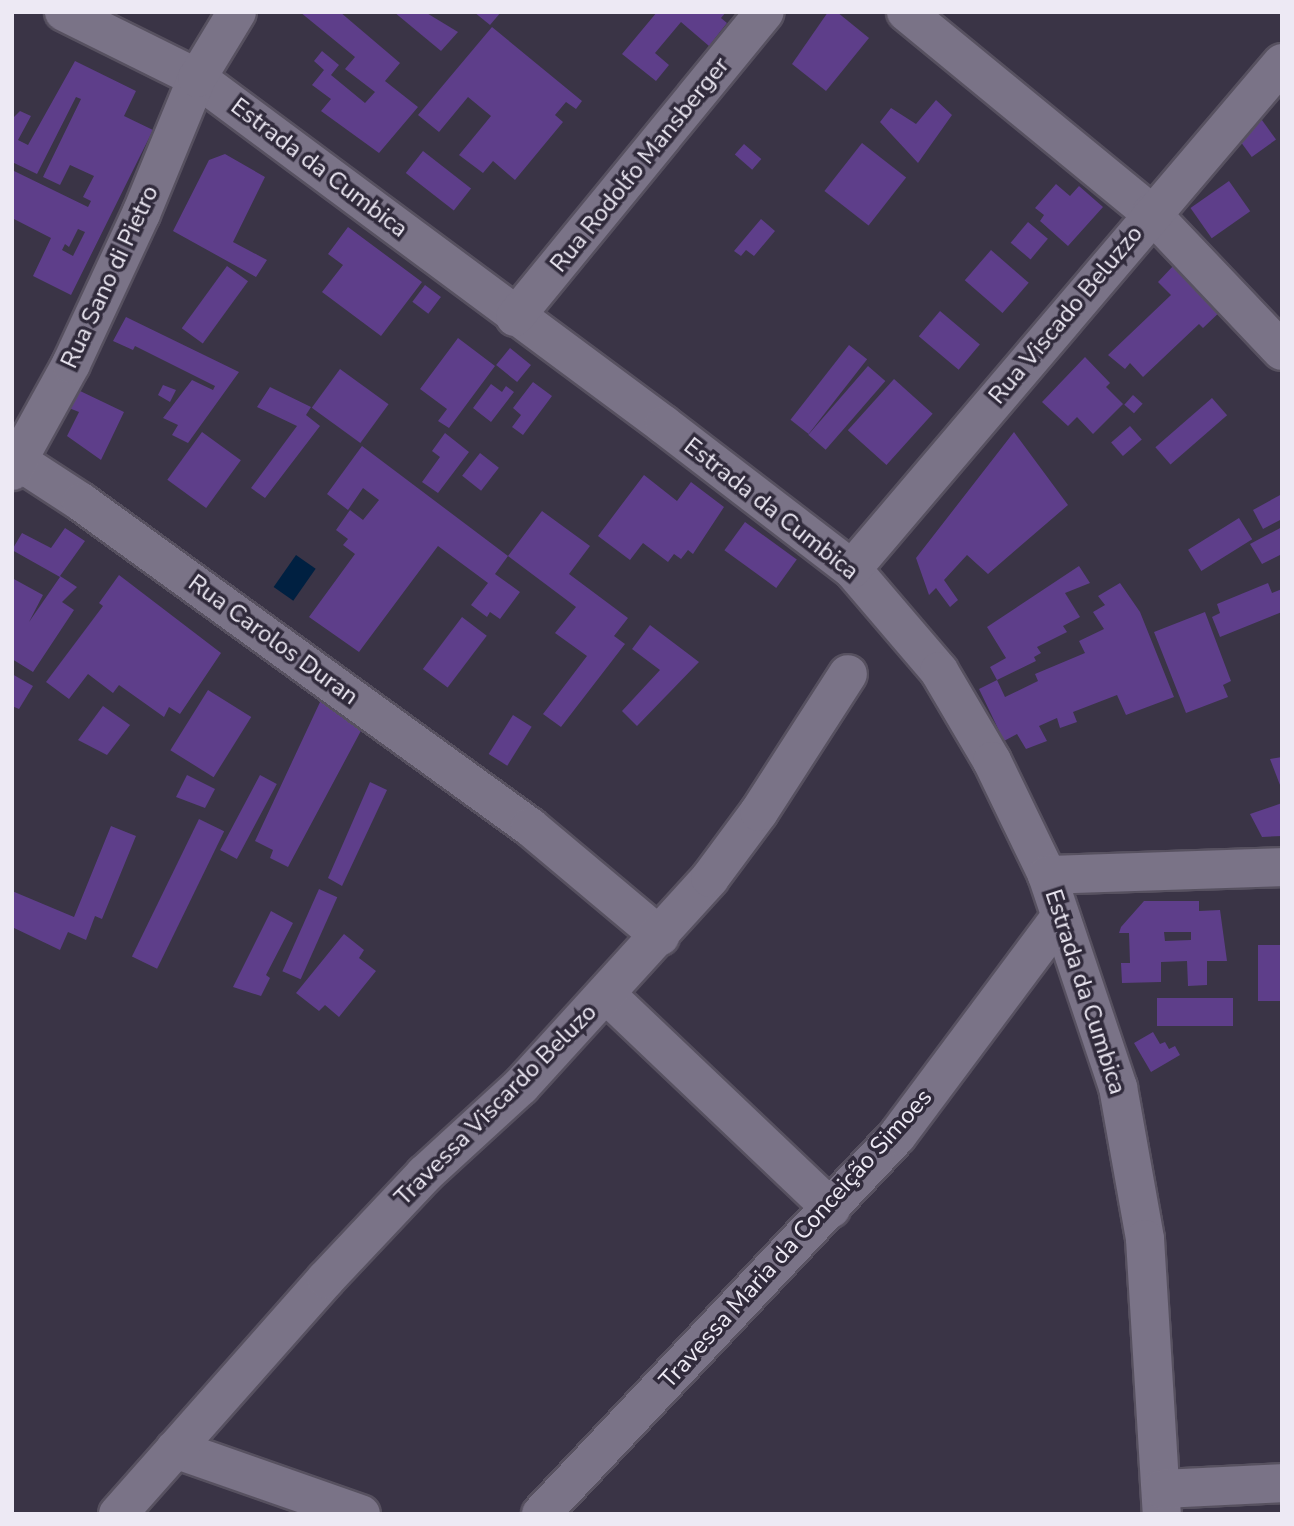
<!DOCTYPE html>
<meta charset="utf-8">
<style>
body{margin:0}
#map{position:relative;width:1294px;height:1526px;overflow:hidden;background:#3a3446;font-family:"Nunito Sans",sans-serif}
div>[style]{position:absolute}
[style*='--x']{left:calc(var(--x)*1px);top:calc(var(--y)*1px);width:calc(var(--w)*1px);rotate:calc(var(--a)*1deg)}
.water>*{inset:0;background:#002041;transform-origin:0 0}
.building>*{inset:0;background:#5e3e8a;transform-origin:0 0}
.roads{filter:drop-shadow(2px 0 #575160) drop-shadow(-2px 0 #575160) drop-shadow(0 2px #575160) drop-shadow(0 -2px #575160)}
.minor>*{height:38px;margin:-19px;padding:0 19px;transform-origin:19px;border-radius:19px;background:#7a7387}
span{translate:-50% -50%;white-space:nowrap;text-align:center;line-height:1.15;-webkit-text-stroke:7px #302a3b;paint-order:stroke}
.street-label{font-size:24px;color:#ede9f4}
.frame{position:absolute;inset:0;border:14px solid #ede9f4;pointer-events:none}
</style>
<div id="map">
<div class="water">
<div style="left:296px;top:555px;width:24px;height:39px;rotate:35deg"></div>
</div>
<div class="building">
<div style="clip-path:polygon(300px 12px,340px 12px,400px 63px,385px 81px,418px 107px,379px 153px,321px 111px,331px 99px,312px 85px,324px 70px,314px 61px,322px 51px,339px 65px,331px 75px,365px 103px,375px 92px,345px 69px,355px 57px)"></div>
<div style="clip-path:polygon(394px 12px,425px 12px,458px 32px,441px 51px)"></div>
<div style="clip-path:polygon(474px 12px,501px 12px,490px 25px)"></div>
<div style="clip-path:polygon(657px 12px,726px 12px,721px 18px,727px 23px,709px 46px,681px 22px,655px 53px,669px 65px,656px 81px,622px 54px)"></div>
<div style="clip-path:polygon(828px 12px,837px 12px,869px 38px,826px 91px,792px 64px)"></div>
<div style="clip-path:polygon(492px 27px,582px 101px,576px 109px,566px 102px,555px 115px,563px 122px,515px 180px,493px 161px,483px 173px,459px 155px,491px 116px,468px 97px,439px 132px,418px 115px)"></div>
<div style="clip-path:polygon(evenodd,75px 61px,136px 91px,124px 116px,153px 130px,71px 295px,33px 276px,51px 238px,12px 218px,12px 170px,88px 207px,91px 201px,83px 197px,94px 176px,70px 165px,60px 185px,43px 177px,81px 99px,76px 97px,37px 174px,12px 162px,12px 119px,20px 111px,31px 116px,18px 140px,28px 145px,75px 61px,78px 229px,85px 232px,73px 256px,62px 250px,65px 244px,69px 247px,78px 229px)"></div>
<div style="clip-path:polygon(936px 100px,952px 115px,918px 163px,880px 122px,891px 108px,916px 124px)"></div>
<div style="left:1259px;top:116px;width:29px;height:30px;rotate:54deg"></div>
<div style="left:862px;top:143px;width:56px;height:61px;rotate:38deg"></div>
<div style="left:744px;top:144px;width:23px;height:14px;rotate:41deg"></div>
<div style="left:423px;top:151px;width:61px;height:28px;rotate:38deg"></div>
<div style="clip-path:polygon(225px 154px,265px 177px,233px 242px,267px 260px,256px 277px,173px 231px,209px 160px)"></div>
<div style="left:1229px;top:181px;width:37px;height:47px;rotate:55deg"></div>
<div style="clip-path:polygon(1056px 184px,1070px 196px,1079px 186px,1103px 207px,1068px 246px,1040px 221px,1044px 215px,1035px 208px)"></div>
<div style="clip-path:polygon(761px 219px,775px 231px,754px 256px,746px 250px,741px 256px,734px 251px)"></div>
<div style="left:1028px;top:222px;width:26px;height:27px;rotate:40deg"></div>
<div style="clip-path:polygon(348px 227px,422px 282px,381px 336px,322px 292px,343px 265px,328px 254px)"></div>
<div style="left:991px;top:250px;width:50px;height:40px;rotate:41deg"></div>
<div style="clip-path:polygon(1174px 265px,1224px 308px,1203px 328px,1199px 324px,1143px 377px,1130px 363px,1125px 369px,1108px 355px,1171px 295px,1158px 282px)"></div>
<div style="left:227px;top:266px;width:26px;height:77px;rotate:36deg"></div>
<div style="left:425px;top:285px;width:20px;height:21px;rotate:37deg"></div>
<div style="left:940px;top:311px;width:52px;height:33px;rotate:40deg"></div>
<div style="clip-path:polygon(126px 317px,239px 372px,188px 443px,172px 435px,178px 425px,163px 418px,192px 380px,213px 390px,215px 386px,135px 346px,133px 350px,113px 341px)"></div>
<div style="clip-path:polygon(458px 338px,495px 366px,449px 428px,438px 421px,447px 409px,420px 389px)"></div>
<div style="left:849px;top:345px;width:23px;height:95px;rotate:38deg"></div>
<div style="left:510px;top:348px;width:27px;height:22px;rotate:39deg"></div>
<div style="clip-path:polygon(1085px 357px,1110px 383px,1106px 387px,1123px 404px,1093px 434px,1077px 417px,1068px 426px,1042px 402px)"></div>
<div style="left:868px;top:366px;width:23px;height:91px;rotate:41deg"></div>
<div style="left:340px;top:369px;width:60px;height:48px;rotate:36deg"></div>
<div style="left:894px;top:379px;width:52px;height:69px;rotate:42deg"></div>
<div style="clip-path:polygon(533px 382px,552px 396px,523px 435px,512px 427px,521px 415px,513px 408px)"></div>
<div style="clip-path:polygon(491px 384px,502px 392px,506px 386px,514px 392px,491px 422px,473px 408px)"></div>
<div style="clip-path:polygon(163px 385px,176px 390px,170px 402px,158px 395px)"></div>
<div style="clip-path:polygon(270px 387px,311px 407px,306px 415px,320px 426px,265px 498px,251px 488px,297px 426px,257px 407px)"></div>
<div style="clip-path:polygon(78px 390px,124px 412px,101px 460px,67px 436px,79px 412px,69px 408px)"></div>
<div style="left:1133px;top:395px;width:13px;height:13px;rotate:42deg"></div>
<div style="left:1212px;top:398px;width:23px;height:75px;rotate:49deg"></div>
<div style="left:1130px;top:426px;width:18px;height:25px;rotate:49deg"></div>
<div style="left:202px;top:432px;width:48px;height:59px;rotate:36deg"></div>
<div style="clip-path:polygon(1014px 432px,1068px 505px,988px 574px,967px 555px,944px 580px,958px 600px,950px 607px,936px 588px,929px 595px,916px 558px)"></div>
<div style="clip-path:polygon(445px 433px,469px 452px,438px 493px,422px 482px,440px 457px,432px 451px)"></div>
<div style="clip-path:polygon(362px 446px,508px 556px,495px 574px,520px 592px,500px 619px,490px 612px,487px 617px,471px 605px,488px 583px,438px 546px,359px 652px,309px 617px,355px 554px,343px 545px,348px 539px,336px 530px,350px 510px,363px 520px,379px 500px,363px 488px,348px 510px,327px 494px)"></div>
<div style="left:480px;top:453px;width:24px;height:29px;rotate:38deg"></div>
<div style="clip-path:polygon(644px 475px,677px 501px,691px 482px,724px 507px,693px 554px,688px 550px,681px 559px,674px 554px,668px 562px,643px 543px,630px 560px,598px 536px)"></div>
<div style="clip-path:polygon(1282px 494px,1282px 519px,1263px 529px,1253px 510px)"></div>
<div style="clip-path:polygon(542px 511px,590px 546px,569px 574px,628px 618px,614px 636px,625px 644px,561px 727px,543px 714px,587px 656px,555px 633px,576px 607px,508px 556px)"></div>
<div style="left:1239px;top:518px;width:25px;height:60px;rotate:58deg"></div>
<div style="left:745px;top:522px;width:64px;height:35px;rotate:36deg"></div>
<div style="clip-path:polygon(1282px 527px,1282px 554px,1262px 564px,1250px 544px)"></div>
<div style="clip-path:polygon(65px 528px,85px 541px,60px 576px,77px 587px,62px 602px,74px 610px,33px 672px,12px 659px,12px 578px,43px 595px,29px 622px,60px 577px,12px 550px,22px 533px,51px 548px)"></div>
<div style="clip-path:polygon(1079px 566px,1090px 583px,1065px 593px,1080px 617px,1063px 626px,1067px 632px,1037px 647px,1041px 653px,1034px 657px,1036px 661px,997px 680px,990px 667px,1006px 658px,987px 627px)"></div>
<div style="clip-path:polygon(119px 575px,221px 653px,180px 714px,169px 707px,164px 717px,119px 685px,113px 693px,88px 674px,69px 699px,46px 682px,103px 606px,99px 603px)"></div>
<div style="clip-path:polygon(1120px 583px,1140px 612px,1174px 697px,1126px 715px,1117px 695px,1073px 712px,1077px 722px,1060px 728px,1057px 718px,1039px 726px,1047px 741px,1026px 749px,1017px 734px,1004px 741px,979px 689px,997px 680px,1005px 697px,1038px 681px,1035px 674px,1085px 653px,1079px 641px,1104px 629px,1093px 612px,1105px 605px,1098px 596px)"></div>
<div style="clip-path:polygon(1268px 583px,1272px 593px,1282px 589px,1282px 612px,1220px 637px,1212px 617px,1220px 613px,1217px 604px)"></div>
<div style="clip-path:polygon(1205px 612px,1231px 681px,1223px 685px,1228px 697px,1186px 713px,1154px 632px)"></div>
<div style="left:462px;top:617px;width:31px;height:65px;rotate:37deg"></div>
<div style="clip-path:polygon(650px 625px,699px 662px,637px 726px,622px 711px,660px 670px,632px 649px)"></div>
<div style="clip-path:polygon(12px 674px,33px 686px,19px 709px,12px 706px)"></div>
<div style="left:208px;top:690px;width:51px;height:71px;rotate:32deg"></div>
<div style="clip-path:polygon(321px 700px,363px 727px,288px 867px,270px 858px,273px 850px,255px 841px)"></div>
<div style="clip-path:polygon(103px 706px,130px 725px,107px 755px,78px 740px)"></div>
<div style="left:513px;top:715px;width:22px;height:46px;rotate:32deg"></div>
<div style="clip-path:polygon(1282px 757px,1282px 785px,1280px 785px,1270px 759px)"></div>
<div style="clip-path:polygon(187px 775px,215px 789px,205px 808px,176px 797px)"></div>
<div style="left:260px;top:775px;width:19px;height:85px;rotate:28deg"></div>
<div style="clip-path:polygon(370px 782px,387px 790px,342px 886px,328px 878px)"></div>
<div style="clip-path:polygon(1282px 803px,1282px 836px,1262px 837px,1250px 814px)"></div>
<div style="left:199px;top:819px;width:28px;height:153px;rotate:26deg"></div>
<div style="clip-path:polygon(111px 826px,136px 836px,102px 919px,95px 916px,86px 940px,68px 932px,60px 950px,12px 927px,12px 891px,74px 917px)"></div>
<div style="left:319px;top:889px;width:20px;height:90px;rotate:24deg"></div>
<div style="clip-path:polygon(evenodd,1144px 901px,1199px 901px,1199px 911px,1220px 910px,1227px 961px,1207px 961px,1207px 985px,1188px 986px,1187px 961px,1161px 962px,1161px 982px,1122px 983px,1121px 963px,1130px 963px,1129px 933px,1119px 933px,1121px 927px,1144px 901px,1164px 932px,1191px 932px,1191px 940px,1165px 941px,1164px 932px)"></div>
<div style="clip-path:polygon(271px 911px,293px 923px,266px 975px,270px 978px,261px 996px,233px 987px)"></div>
<div style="clip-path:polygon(344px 934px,364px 950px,359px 958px,376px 971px,339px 1017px,325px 1005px,319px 1011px,296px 993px)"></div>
<div style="left:1258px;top:945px;width:24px;height:56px"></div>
<div style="left:1157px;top:998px;width:76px;height:28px"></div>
<div style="clip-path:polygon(1153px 1032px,1160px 1044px,1165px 1042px,1169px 1049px,1175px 1046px,1180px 1055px,1151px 1072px,1134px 1043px)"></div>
</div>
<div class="roads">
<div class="minor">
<div style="--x:64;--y:12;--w:148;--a:26.4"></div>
<div style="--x:197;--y:78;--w:582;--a:36.61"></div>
<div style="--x:664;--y:425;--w:237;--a:37.5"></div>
<div style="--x:852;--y:569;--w:134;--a:49.5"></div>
<div style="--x:939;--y:671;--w:104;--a:59.5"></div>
<div style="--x:992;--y:761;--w:127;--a:64.2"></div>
<div style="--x:1047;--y:875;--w:224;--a:71.5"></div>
<div style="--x:1118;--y:1087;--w:154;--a:79.9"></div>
<div style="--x:1145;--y:1239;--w:276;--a:86.5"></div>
<div style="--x:906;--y:12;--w:317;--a:39.4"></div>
<div style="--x:1151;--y:213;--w:190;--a:46.5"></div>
<div style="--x:515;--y:317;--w:394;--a:-50.7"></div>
<div style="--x:12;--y:457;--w:82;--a:33.1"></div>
<div style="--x:81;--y:502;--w:554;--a:35.9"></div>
<div style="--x:530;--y:827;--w:170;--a:40"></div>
<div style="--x:12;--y:471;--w:122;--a:-61.1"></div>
<div style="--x:71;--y:364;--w:166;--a:-65"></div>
<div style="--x:141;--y:214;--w:147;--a:-67.6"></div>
<div style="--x:197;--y:78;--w:77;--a:-58.8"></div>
<div style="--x:852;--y:569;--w:664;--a:-49.64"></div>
<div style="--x:1047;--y:875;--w:235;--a:-1.9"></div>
<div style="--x:606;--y:994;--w:311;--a:43.6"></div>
<div style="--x:175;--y:1449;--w:197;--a:19.3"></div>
<div style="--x:1161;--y:1489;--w:121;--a:-2.8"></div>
<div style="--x:118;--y:1514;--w:314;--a:-48.5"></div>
<div style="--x:326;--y:1279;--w:144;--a:-46.7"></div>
<div style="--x:425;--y:1174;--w:130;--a:-42.5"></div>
<div style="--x:521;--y:1086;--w:281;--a:-47.7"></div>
<div style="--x:710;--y:878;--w:82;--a:-53.4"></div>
<div style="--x:759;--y:812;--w:164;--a:-57.2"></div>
<div style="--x:541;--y:1514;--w:519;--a:-46.72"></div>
<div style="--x:897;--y:1136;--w:273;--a:-53.3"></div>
</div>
</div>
<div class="street-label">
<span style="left:640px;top:165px;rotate:-51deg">Rua Rodolfo Mansberger</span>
<span style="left:319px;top:168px;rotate:37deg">Estrada da Cumbica</span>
<span style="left:110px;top:277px;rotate:-65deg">Rua Sano di Pietro</span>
<span style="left:1066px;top:315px;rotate:-50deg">Rua Viscado Beluzzo</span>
<span style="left:771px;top:509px;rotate:38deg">Estrada da Cumbica</span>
<span style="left:273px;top:640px;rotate:36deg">Rua Carolos Duran</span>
<span style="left:1085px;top:992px;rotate:72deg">Estrada da Cumbica</span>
<span style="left:496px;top:1105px;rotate:-45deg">Travessa Viscardo Beluzo</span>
<span style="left:796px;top:1239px;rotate:-48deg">Travessa Maria da Conceição Simoes</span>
</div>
<div class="frame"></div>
</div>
